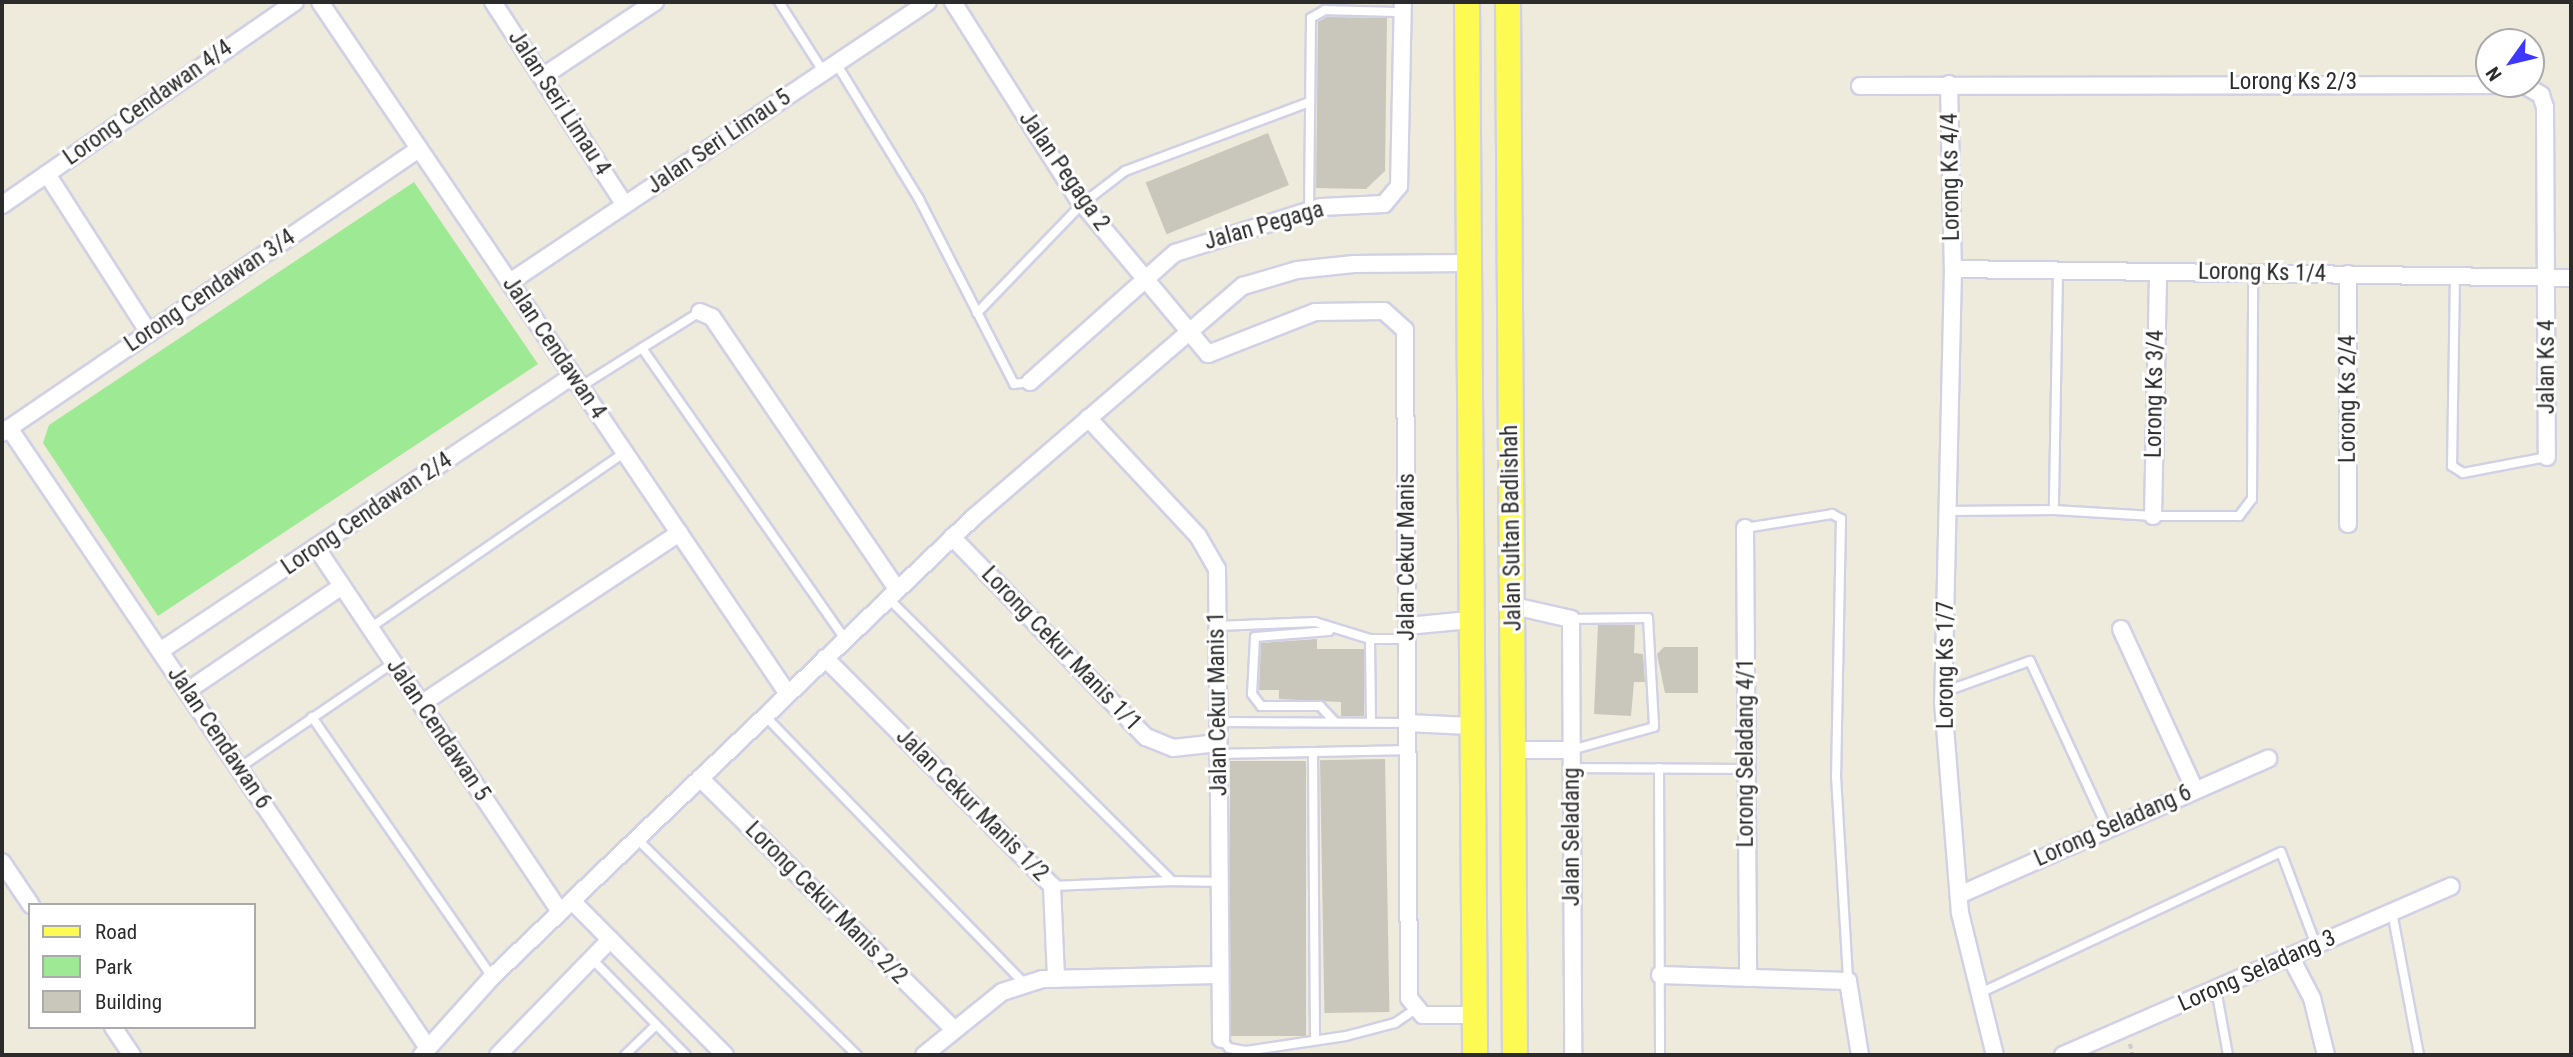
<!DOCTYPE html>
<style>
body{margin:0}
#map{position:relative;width:2573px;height:1057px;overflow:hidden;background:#eeeadc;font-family:"Roboto Condensed",sans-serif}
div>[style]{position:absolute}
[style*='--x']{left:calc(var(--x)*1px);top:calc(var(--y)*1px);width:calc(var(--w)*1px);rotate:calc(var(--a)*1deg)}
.green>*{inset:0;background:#9ee994}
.building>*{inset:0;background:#c9c7bb;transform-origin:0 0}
.path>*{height:3.5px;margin-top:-1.75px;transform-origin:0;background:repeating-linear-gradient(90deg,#ccc 0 5px,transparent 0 8.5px)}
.roads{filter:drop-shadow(2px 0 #d1d1e5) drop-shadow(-2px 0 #d1d1e5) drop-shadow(0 2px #d1d1e5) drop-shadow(0 -2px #d1d1e5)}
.lane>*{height:8px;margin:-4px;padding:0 4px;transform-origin:4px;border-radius:4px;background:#fff}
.street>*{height:16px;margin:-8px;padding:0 8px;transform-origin:8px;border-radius:8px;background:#fff}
.primary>*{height:24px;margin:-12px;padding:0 12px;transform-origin:12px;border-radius:12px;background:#fcfa53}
span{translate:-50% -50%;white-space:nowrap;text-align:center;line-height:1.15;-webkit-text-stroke:6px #fff;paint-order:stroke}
.street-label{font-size:23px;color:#2b2b2b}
.frame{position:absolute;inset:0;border:4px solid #2b2b2b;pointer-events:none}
.legend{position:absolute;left:28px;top:903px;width:228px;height:126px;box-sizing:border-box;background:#fff;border:2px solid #aaa;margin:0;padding:9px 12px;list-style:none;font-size:21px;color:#2b2b2b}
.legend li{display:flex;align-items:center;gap:14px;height:35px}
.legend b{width:35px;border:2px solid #aaa}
.north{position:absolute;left:2475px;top:28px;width:70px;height:70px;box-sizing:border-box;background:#fff;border:2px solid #aaa;border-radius:50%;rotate:236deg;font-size:19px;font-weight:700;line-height:28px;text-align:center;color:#2b2b2b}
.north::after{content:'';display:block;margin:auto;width:24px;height:32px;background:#3e38ff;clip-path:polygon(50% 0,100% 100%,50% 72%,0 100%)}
</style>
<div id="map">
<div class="green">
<div style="clip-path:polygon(414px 182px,538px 364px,158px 616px,43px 443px,49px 425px)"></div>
</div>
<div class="building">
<div style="clip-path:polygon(1327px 17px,1387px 18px,1385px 171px,1366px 189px,1316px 188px,1318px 22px)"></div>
<div style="left:1268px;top:133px;width:56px;height:132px;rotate:68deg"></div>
<div style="clip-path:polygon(1598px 625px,1635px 625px,1634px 653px,1643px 654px,1645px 682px,1634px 682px,1631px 716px,1594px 714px)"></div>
<div style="clip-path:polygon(1317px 639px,1317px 649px,1364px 649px,1364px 716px,1341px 716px,1341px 702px,1279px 699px,1279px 690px,1259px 690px,1261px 643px)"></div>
<div style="clip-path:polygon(1664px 647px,1698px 647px,1698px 693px,1665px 693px,1657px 654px)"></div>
<div style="left:1385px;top:759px;width:253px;height:65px;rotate:89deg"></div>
<div style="left:1230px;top:761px;width:76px;height:275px"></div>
</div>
<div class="path">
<div style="--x:2130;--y:1044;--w:11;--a:75"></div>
</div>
<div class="roads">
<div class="lane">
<div style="--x:779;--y:2;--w:82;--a:57.5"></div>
<div style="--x:836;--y:63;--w:159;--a:58.6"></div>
<div style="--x:919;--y:199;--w:208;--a:62.8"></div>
<div style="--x:1014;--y:384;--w:16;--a:-7"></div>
<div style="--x:1309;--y:211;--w:193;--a:-89.4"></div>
<div style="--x:1311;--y:18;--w:16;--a:-30"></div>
<div style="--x:1325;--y:10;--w:78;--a:1.5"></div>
<div style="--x:2058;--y:271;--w:239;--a:91"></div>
<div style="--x:2054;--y:510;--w:99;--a:3.5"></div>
<div style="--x:2153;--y:516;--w:86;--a:0"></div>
<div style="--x:2239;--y:516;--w:21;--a:-53"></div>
<div style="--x:2252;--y:499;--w:226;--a:-89.7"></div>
<div style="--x:2455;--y:276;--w:190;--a:90.9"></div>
<div style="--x:2452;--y:466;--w:13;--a:32"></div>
<div style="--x:2463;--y:473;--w:86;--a:-10.8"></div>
<div style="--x:977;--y:313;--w:151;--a:-46.1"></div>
<div style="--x:1082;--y:204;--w:54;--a:-37.5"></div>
<div style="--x:1125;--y:171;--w:197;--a:-20.5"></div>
<div style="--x:642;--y:348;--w:68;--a:-31.8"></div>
<div style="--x:580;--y:387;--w:73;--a:-32.2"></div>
<div style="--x:642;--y:348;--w:355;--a:55.1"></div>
<div style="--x:1948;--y:511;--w:106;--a:-0.5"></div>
<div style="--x:1745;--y:528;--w:88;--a:-9.1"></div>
<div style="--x:1832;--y:514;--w:10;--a:29"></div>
<div style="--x:1841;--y:519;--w:257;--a:91.1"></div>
<div style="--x:1836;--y:776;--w:205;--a:86.6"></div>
<div style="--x:888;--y:598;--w:401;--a:44.9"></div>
<div style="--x:1172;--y:881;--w:120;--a:177.6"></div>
<div style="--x:1571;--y:619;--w:77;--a:-0.7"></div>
<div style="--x:1648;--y:618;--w:109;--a:86.8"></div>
<div style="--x:1654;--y:727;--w:86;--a:164.5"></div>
<div style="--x:1217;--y:626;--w:98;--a:-2.3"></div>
<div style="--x:1315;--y:622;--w:58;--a:17.2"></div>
<div style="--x:1370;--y:639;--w:37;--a:0"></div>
<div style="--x:370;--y:628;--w:310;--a:-34.6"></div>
<div style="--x:1329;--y:631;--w:74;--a:175.4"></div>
<div style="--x:1255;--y:637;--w:57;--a:93"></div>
<div style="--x:1252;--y:694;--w:15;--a:53"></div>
<div style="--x:1261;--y:706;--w:59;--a:0"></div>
<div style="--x:1320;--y:706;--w:22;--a:47"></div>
<div style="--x:1370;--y:639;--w:83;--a:89.3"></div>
<div style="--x:1944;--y:692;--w:91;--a:-19.8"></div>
<div style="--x:2030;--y:661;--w:184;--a:65.2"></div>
<div style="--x:765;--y:716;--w:375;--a:45.9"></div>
<div style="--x:312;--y:717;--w:316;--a:55.3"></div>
<div style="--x:1218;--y:722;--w:189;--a:0.3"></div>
<div style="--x:1313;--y:752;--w:288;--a:89.6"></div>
<div style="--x:1219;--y:754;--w:189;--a:-1.2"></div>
<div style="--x:239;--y:768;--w:186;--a:-34.3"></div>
<div style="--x:1572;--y:768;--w:175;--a:0.3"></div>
<div style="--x:1659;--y:768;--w:287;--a:89.8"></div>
<div style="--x:637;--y:839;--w:308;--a:44.5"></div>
<div style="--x:1172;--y:881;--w:48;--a:1.2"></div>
<div style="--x:2392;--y:912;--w:146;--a:79.3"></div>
<div style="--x:592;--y:959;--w:134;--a:45.6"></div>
<div style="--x:2216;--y:989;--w:67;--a:79.7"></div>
<div style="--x:1980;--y:993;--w:332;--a:-25.1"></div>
<div style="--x:2281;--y:852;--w:99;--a:69.4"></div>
<div style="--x:1221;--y:1039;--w:12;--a:48"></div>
<div style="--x:1229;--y:1048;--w:17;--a:10"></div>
<div style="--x:1246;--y:1051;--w:101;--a:-8.5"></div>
<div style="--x:1346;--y:1036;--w:51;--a:-14.9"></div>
<div style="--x:1395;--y:1023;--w:25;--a:-34"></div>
<div style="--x:625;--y:1055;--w:43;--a:-44.1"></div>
</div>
<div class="street">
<div style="--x:320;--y:2;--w:835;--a:55.93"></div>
<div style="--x:493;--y:2;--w:242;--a:57"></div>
<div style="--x:953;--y:2;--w:230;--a:57.6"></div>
<div style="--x:1076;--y:196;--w:206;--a:50.1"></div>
<div style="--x:1208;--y:354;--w:115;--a:-21.4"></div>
<div style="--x:1315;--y:312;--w:69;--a:-0.8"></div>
<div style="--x:1384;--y:311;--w:28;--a:42"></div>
<div style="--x:1405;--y:330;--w:668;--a:89.66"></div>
<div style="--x:1409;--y:998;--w:22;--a:51"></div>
<div style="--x:1423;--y:1015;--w:51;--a:0"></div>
<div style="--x:542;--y:77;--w:136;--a:-33.6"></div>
<div style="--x:1949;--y:84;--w:185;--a:88.8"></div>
<div style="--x:1953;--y:269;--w:433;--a:91.3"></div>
<div style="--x:1943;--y:702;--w:212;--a:85.4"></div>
<div style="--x:1960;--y:913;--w:146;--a:76.2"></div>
<div style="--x:1860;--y:86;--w:664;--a:-0.09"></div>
<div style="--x:2524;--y:85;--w:20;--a:30"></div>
<div style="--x:2541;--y:95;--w:13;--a:72"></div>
<div style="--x:2545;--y:107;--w:350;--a:89.7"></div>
<div style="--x:47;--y:174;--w:189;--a:57.3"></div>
<div style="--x:2;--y:205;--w:356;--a:-34.7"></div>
<div style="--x:1953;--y:269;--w:618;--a:0.83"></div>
<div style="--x:2348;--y:274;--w:250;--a:90"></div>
<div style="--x:510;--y:282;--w:503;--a:-33.82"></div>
<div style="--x:700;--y:312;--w:13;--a:23"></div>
<div style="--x:712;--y:317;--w:329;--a:55.8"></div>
<div style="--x:1030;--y:382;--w:194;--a:-41.7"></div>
<div style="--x:1175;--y:253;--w:153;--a:-17.5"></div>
<div style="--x:1321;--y:207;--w:63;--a:-2.7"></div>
<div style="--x:1384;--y:204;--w:23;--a:-50"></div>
<div style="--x:1399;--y:186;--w:184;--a:-88.8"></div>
<div style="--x:1088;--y:418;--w:161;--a:47"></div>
<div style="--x:1198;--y:536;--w:38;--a:60"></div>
<div style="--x:1217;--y:569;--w:470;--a:89.5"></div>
<div style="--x:9;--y:428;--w:748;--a:55.95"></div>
<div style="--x:2;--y:433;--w:505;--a:-34.26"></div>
<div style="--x:2153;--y:516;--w:244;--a:-88.8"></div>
<div style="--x:1745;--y:528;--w:450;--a:89.6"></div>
<div style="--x:952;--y:537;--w:279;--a:45.9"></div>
<div style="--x:1146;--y:737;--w:29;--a:22"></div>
<div style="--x:1173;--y:748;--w:45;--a:-6.3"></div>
<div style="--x:316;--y:547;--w:439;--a:56.2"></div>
<div style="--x:1514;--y:606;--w:58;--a:12.8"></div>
<div style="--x:1571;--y:619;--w:436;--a:89.7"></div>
<div style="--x:1407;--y:626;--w:63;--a:-5.4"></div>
<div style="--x:2121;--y:629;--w:177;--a:65.3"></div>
<div style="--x:160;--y:651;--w:496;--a:-33.7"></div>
<div style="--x:825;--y:658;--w:322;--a:45.1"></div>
<div style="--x:1052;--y:886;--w:93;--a:87.5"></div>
<div style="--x:187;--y:691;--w:187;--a:-34.1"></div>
<div style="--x:421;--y:704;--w:310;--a:-33.5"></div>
<div style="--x:1407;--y:723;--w:63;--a:2.7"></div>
<div style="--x:1515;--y:750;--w:56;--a:0"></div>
<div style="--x:700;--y:778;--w:354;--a:44.7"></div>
<div style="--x:2;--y:862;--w:52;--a:56"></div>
<div style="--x:1959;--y:895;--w:338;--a:-23.8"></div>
<div style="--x:572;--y:901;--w:217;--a:45.2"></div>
<div style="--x:2290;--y:956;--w:47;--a:62.4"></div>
<div style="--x:2312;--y:998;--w:59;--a:76.2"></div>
<div style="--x:1660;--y:975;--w:188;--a:1.8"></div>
<div style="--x:1848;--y:981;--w:75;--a:80.8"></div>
<div style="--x:113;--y:1027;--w:34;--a:56"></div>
<div style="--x:422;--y:1055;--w:105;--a:-48.1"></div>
<div style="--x:492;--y:977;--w:666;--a:-43.66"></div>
<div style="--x:974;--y:517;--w:355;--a:-40.7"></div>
<div style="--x:1243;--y:286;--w:56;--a:-16.5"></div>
<div style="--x:1297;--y:270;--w:57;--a:-6"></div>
<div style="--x:1354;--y:264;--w:112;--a:-0.5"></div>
<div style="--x:498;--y:1055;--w:161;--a:-45.8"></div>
<div style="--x:924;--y:1055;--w:100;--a:-38.9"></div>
<div style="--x:1002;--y:992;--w:43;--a:-17.6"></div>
<div style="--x:1043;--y:979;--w:177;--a:-1.3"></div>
<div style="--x:2063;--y:1055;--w:423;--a:-23.5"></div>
</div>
<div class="primary">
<div style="--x:1467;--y:2;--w:1053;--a:89.56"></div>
<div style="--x:1508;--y:2;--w:1053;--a:89.62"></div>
</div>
</div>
<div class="street-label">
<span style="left:2293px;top:82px">Lorong Ks 2/3</span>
<span style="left:148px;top:103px;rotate:-35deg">Lorong Cendawan 4/4</span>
<span style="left:559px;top:103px;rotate:57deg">Jalan Seri Limau 4</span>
<span style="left:719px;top:142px;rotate:-34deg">Jalan Seri Limau 5</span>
<span style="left:1064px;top:171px;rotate:55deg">Jalan Pegaga 2</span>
<span style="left:1951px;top:177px;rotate:-91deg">Lorong Ks 4/4</span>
<span style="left:1264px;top:226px;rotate:-16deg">Jalan Pegaga</span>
<span style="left:2262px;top:273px;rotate:1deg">Lorong Ks 1/4</span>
<span style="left:210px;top:291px;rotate:-34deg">Lorong Cendawan 3/4</span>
<span style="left:554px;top:348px;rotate:56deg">Jalan Cendawan 4</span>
<span style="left:2547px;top:367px;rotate:-90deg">Jalan Ks 4</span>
<span style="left:2155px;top:394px;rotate:-89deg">Lorong Ks 3/4</span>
<span style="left:2348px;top:399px;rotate:-90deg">Lorong Ks 2/4</span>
<span style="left:367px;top:514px;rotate:-34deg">Lorong Cendawan 2/4</span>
<span style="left:1512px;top:528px;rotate:-91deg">Jalan Sultan Badlishah</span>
<span style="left:1407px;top:557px;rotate:-90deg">Jalan Cekur Manis</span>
<span style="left:1061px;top:649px;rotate:46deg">Lorong Cekur Manis 1/1</span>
<span style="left:1946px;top:665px;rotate:-90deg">Lorong Ks 1/7</span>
<span style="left:1218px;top:704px;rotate:-91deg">Jalan Cekur Manis 1</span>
<span style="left:438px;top:730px;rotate:56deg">Jalan Cendawan 5</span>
<span style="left:219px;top:738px;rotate:56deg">Jalan Cendawan 6</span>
<span style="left:1746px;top:753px;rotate:-90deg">Lorong Seladang 4/1</span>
<span style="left:972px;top:805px;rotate:45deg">Jalan Cekur Manis 1/2</span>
<span style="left:2113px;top:826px;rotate:-24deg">Lorong Seladang 6</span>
<span style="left:1572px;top:837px;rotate:-90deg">Jalan Seladang</span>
<span style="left:826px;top:903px;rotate:45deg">Lorong Cekur Manis 2/2</span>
<span style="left:2257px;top:971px;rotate:-24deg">Lorong Seladang 3</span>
</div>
<div class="frame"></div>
<ul class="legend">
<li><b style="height:9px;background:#fcfa53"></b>Road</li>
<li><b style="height:19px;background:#9ee994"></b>Park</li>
<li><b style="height:19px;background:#c9c7bb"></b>Building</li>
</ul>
<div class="north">N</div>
</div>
